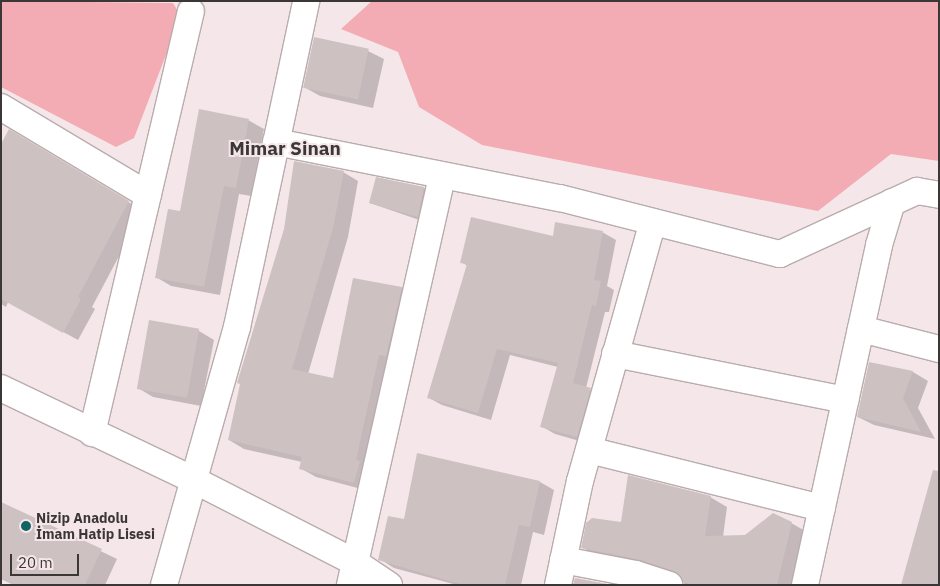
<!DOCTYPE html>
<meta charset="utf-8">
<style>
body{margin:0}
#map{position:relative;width:940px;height:586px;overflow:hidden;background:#f5e7e9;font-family:"IBM Plex Sans",sans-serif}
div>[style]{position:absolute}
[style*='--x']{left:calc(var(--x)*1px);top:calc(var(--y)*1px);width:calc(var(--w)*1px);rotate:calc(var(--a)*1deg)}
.green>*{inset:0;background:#f3abb4}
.shadow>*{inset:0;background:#0003}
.building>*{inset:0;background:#cec1c2;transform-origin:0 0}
.roads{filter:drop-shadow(1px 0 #b9acad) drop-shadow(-1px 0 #b9acad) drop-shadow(0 1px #b9acad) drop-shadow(0 -1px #b9acad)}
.minor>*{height:26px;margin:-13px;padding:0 13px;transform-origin:13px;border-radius:13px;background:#fff}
.dots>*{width:14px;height:14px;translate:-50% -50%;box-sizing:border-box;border:2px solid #f5e7e9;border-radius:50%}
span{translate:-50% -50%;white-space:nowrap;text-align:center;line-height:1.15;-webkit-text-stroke:4px #f5e7e9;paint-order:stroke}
.poi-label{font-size:14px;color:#3c3737;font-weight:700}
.left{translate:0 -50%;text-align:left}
.district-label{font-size:19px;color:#3c3737;font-weight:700}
.frame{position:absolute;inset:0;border:2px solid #3c3737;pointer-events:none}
.scale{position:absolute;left:10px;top:554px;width:69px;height:22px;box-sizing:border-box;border:2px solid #3c3737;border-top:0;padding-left:6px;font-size:15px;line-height:18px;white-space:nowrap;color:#3c3737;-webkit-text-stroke:4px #f5e7e9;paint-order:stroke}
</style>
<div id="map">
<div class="green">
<div style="clip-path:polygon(1px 1px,173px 3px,181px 16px,134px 138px,116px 147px,1px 87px)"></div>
<div style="clip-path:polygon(372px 1px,939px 1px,939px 161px,891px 154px,818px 211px,482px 145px,419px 107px,398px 52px,341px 29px)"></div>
</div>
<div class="shadow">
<div style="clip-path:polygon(368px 51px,384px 59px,373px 108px,320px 96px,304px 87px)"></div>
<div style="clip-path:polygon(248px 120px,264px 129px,251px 196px,239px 194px,220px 295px,171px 286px,156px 277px,181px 212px)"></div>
<div style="clip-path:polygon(10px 131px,143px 211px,92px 307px,95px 309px,78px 340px,8px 302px,6px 307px,1px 304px,1px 147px)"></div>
<div style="clip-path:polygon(343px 172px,358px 181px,348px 237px,308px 374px,334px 380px,401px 288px,416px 297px,369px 491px,316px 477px,300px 468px,302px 462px,244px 449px,229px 440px)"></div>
<div style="clip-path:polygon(377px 179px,424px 188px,435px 194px,428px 223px,370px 203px)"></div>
<div style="clip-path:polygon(602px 232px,616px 240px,607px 286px,614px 290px,609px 312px,605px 312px,586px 388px,603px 397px,590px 444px,555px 434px,541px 426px,558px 367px,510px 355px,491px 420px,442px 405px,429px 398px,468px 266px,461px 262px,554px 237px)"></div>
<div style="clip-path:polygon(150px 321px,199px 331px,214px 340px,201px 406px,153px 397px,138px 388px)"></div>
<div style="clip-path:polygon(870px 363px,913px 372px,928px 381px,918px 408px,935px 439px,874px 425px,858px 417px)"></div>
<div style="clip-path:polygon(540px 482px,554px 490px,544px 535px,533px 532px,521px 585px,457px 585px,394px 568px,380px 559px,405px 521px)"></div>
<div style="clip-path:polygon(710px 497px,727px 507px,723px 537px,745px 536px,791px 523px,809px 533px,796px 585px,685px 585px,680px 576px,600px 557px,583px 548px,622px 524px)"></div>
<div style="clip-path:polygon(1px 503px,117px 559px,105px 585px,14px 585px,1px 579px)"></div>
</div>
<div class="building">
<div style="left:314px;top:37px;width:56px;height:52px;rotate:12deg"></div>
<div style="clip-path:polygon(199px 109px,249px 119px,236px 188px,224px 186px,204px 287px,155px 278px,168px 209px,180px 211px)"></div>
<div style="clip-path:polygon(9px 129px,129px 201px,78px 297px,81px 299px,63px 333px,1px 299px,1px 144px)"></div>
<div style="clip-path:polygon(294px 161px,344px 171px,333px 228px,292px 369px,333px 378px,353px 278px,402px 287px,386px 356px,379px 355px,356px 460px,360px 461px,354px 483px,299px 469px,302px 457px,228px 440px,240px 384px,237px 383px,284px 229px)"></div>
<div style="clip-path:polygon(376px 177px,424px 187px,418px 217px,369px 203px)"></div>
<div style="clip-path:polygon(471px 217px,553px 236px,555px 222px,603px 231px,594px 280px,601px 281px,596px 306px,592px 305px,573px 383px,591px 388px,577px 437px,540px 427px,558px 363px,497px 349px,478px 413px,427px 398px,467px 264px,460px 263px)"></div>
<div style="left:149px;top:320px;width:51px;height:70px;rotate:10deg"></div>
<div style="clip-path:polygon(869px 362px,913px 371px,903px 398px,921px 432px,857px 417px)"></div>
<div style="clip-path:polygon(417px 453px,540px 481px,530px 527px,519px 525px,505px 585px,463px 585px,378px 560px,388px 516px,404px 519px)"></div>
<div style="clip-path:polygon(933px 470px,939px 471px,939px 585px,901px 585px)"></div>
<div style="clip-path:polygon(628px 475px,711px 496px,705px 536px,745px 535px,773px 513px,792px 522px,777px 585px,693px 585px,684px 582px,674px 571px,641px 560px,581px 548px,586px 523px,592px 518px,621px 522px)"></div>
<div style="clip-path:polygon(1px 502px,102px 549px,85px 585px,15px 585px,1px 578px)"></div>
<div style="clip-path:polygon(575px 578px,612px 585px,573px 585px)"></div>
</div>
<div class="roads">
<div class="minor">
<div style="--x:1;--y:107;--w:171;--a:30.9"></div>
<div style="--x:276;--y:142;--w:289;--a:11.2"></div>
<div style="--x:560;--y:198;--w:227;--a:14.3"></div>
<div style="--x:780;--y:254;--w:151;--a:-24.7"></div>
<div style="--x:917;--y:191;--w:22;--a:10"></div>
<div style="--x:861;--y:329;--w:81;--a:14.4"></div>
<div style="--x:615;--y:354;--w:235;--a:11.3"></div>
<div style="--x:1;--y:388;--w:214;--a:25.5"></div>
<div style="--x:194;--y:480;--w:182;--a:27.1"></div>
<div style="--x:356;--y:563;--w:40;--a:34"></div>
<div style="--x:92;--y:433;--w:433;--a:-76.8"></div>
<div style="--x:589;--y:450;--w:240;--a:14"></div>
<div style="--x:563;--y:560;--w:74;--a:10.9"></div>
<div style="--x:636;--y:574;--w:35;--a:18"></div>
<div style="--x:164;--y:585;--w:268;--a:-74.2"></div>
<div style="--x:237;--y:327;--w:333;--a:-78"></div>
<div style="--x:350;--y:585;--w:418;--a:-77.3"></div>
<div style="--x:558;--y:585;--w:106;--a:-78.1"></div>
<div style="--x:580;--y:481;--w:269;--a:-74.3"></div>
<div style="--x:805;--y:585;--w:348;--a:-77.7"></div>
<div style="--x:879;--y:245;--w:45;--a:-73.2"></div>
</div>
</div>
<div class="dots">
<div style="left:26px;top:526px;background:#126363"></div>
</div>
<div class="poi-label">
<span class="left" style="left:36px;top:526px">Nizip Anadolu<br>İmam Hatip Lisesi</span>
</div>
<div class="district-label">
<span style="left:285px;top:149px">Mimar Sinan</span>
</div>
<div class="frame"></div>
<div class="scale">20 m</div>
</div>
